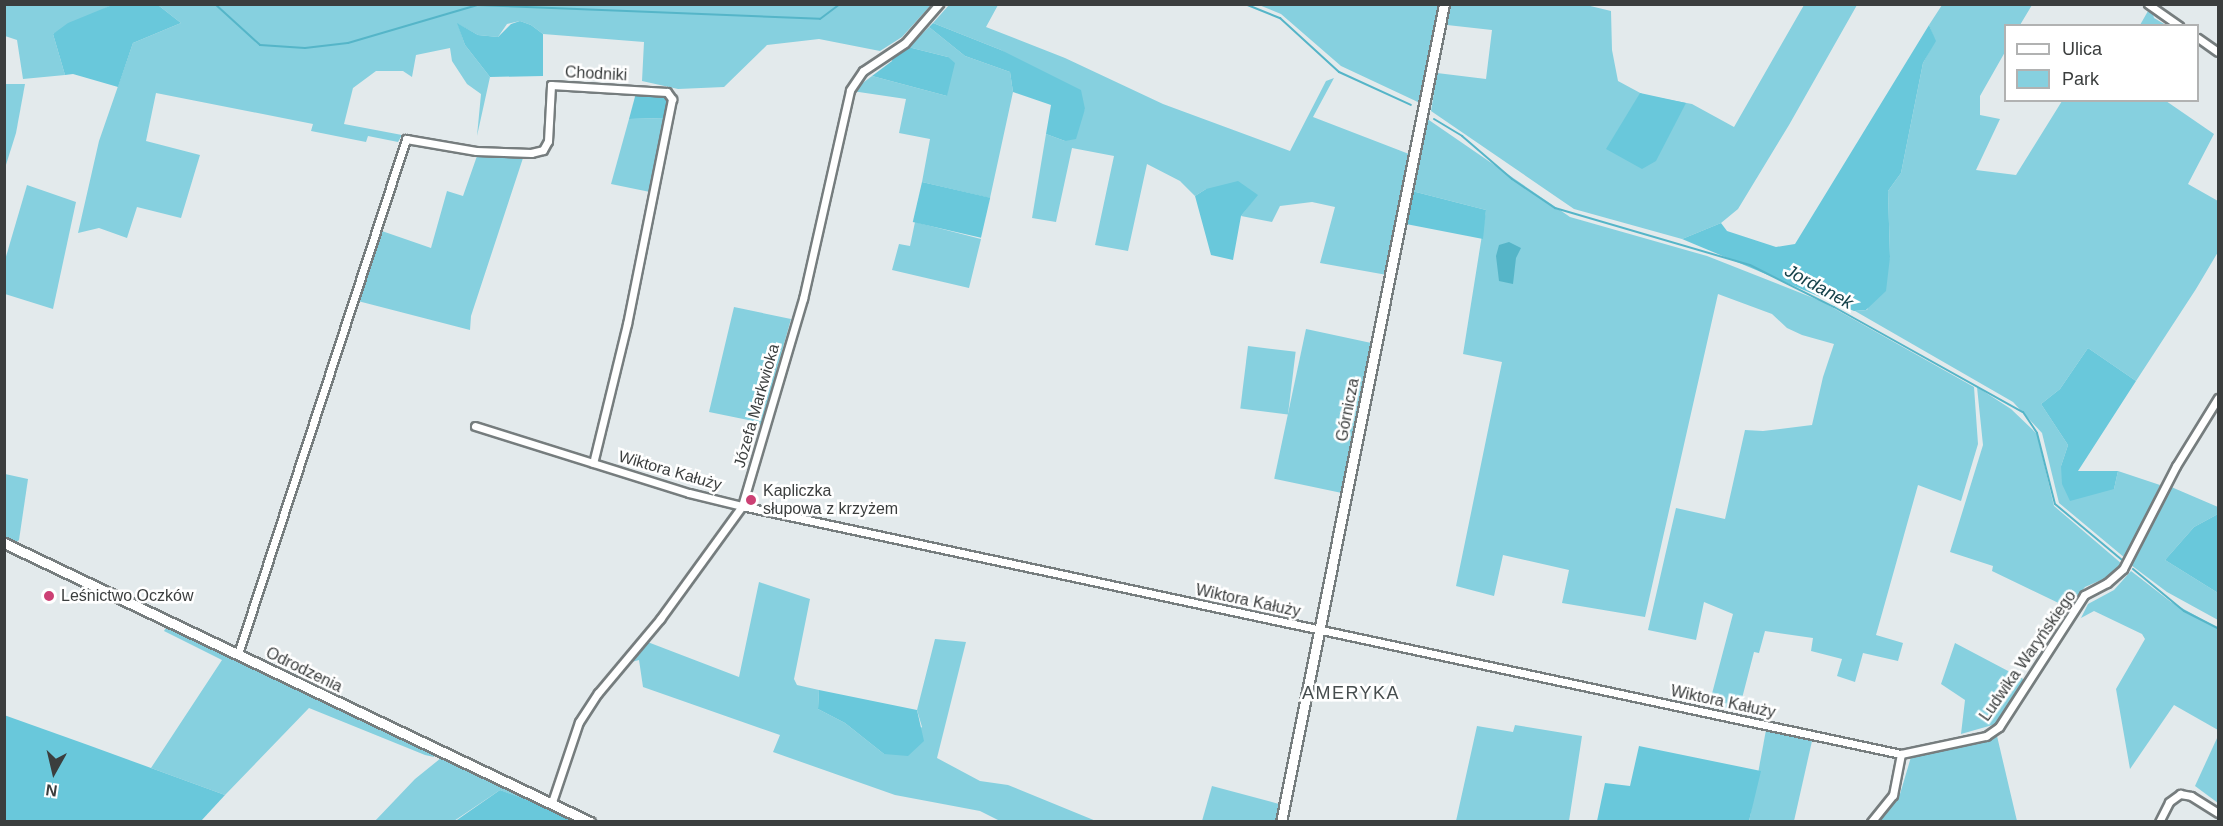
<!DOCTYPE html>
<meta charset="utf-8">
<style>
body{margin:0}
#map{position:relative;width:2223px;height:826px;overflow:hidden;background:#e3eaec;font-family:Arial,sans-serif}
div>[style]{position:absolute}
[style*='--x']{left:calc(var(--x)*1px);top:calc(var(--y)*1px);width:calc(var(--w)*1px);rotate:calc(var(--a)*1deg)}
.green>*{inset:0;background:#86d0df;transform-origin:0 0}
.forest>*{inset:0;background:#69c8db;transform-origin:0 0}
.water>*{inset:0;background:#55b5c8}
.stream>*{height:2px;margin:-1px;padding:0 1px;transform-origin:1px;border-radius:1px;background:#55b5c8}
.roads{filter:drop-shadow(2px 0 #767d7e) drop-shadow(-2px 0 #767d7e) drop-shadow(0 2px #767d7e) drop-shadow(0 -2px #767d7e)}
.minor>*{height:7px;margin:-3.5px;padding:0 3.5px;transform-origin:3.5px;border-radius:3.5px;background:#fff}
.tertiary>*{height:9px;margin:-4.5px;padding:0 4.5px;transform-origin:4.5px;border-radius:4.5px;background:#fff}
.dots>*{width:16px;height:16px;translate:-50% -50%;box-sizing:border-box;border:3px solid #fff;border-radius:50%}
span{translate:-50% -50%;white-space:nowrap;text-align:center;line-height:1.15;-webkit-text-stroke:5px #fff;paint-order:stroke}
.street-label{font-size:16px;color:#3b3e3e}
.poi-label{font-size:16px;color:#3b3e3e}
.left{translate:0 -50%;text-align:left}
.water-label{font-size:18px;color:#16424a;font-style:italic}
.neighbourhood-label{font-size:18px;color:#464d4e;letter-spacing:1.5px}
.frame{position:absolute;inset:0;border:6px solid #3b3e3e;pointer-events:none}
.legend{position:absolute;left:2004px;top:24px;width:195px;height:78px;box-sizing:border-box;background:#fff;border:2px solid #b1b2b2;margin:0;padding:8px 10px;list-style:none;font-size:18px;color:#3b3e3e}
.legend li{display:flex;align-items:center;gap:12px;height:30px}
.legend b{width:30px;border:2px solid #b1b2b2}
.north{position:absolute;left:24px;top:742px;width:60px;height:60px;-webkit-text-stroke:4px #fff;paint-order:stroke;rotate:188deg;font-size:16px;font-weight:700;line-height:24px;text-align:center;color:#3b3e3e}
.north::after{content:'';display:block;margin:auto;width:21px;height:27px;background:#3b3e3e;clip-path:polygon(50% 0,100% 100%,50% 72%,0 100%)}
</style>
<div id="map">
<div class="green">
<div style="clip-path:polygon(1582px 4px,1611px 11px,1612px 50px,1618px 81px,1644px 95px,1692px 104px,1734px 127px,1804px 5px,1857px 5px,1789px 125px,1738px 209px,1721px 223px,1682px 239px,1574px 209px,1431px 111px,1437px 73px,1486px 79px,1492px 30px,1447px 25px,1451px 5px)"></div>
<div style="clip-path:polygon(4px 5px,112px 5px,53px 34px,65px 75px,23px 79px,17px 40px,5px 36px)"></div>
<div style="clip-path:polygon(158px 5px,931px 5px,902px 37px,880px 51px,819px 39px,767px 45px,724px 87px,678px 89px,642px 81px,644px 42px,543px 34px,531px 25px,520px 21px,507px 24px,498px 37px,478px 35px,458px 24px,465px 45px,490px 77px,477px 136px,481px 94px,467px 84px,452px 61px,450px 48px,416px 55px,412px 77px,403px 71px,376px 71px,353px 88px,344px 124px,402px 135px,398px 142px,368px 136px,366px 142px,311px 131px,313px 124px,156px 93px,146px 141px,200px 155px,181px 218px,137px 207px,127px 238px,99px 228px,78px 233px,99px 141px,133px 43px,181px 23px)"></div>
<div style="clip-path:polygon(949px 5px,998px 5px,986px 27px,1065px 58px,1163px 104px,1290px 151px,1326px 81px,1334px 78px,1313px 117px,1409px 154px,1387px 275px,1320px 263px,1335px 207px,1312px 202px,1280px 206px,1272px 222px,1241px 216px,1257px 195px,1206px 189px,1195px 196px,1180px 181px,1147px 164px,1128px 251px,1095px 245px,1114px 156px,1072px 148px,1056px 222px,1032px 218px,1046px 134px,1065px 141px,1085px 109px,1001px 50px,933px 23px)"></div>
<div style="clip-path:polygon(1259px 5px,1439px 5px,1420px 103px,1341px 66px,1281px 14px)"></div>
<div style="clip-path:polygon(1942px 5px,2032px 5px,2020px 25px,2006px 26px,2005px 52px,1980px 96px,1980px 115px,2000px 119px,1976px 170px,2016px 175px,2062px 101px,2166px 101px,2214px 134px,2188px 184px,2218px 201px,2218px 252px,2196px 289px,2136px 381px,2088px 348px,2060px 389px,2041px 404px,2068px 445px,2061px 466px,2114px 489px,2118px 471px,2160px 485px,2125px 558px,2059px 503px,2042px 433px,2013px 402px,1855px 311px,1867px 310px,1890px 257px,1888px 191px,1901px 173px,1923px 63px,1935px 41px,1929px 25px)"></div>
<div style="clip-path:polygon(2148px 11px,2152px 11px,2154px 18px,2166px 25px,2140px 25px)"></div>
<div style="clip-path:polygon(929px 27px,965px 56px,1010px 72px,1013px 92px,990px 198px,922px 182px,930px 139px,899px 133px,906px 99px,852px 91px,872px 76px,947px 96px,948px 57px,908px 47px)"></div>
<div style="clip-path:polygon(5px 84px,25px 84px,16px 133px,5px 168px)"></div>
<div style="clip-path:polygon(665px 118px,650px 192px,611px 184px,629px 119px)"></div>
<div style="clip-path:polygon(1426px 118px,1570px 217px,1707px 256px,1821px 301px,1974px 387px,1978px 444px,1961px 501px,1918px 485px,1876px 635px,1903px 643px,1898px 661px,1863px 653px,1855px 682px,1837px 676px,1842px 659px,1811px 651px,1813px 638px,1765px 631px,1759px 653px,1754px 652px,1739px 710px,1709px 705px,1733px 614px,1704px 602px,1696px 640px,1648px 630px,1676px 508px,1725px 519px,1745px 430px,1763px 431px,1812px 425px,1823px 377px,1834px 344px,1802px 335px,1787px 328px,1772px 314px,1718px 294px,1645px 617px,1562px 603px,1569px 570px,1503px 555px,1494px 596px,1456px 586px,1502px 362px,1463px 354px,1486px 210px,1412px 191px)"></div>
<div style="clip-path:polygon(524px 155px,471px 316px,470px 330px,354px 300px,379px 230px,431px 248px,447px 191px,463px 196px,477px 156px)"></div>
<div style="clip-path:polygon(27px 185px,76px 202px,53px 309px,5px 294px,5px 260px)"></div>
<div style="clip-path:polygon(915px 222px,981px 239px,969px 288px,892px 270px,899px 244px,910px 246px)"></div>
<div style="clip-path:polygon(734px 307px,791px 319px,761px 426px,758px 422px,709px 412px)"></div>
<div style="left:1306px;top:329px;width:68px;height:153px;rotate:12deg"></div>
<div style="left:1248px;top:346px;width:48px;height:63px;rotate:7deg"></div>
<div style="clip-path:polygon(1977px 387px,2011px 409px,2037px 434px,2054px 506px,2122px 564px,2108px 577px,2085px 587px,2069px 608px,1992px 571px,1993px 566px,1950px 552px,1983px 445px)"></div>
<div style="clip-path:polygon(5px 474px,28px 479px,19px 540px,16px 543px,5px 538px)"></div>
<div style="clip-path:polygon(2169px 486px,2218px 507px,2218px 514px,2194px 527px,2165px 560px,2218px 593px,2218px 620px,2167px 592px,2131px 565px)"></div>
<div style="clip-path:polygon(2131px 571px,2171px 602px,2218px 628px,2218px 730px,2174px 705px,2130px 769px,2116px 689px,2145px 639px,2142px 634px,2094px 611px,2081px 618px,2088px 604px,2114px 590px)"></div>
<div style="clip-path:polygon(759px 582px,810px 599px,794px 679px,797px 685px,819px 690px,818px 709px,845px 723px,884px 754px,922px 727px,917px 710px,935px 639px,966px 642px,937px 758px,980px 781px,1008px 785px,1096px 821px,1000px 821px,980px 811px,895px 795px,773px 752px,780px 735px,643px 687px,639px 660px,628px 663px,645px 641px,739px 677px)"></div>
<div style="clip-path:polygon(167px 626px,378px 727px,436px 753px,434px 757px,425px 755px,309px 708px,225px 795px,151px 768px,222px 660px,164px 631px)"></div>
<div style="clip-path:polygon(1955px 643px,2027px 681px,1996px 724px,1961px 734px,1965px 700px,1941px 684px)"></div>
<div style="clip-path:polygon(1515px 725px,1582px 736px,1569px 821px,1456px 821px,1477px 726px,1513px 732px)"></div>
<div style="clip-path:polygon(1766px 730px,1812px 741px,1794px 821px,1749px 822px)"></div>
<div style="clip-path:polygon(1997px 736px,2017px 821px,1879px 822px,1900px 794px,1911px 757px,1960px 747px)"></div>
<div style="clip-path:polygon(2218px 736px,2218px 803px,2195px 786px)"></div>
<div style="clip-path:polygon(441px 758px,544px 802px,530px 802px,500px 790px,454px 821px,374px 822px,415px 779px)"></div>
<div style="clip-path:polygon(1212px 786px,1279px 804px,1276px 821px,1202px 821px)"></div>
</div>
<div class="forest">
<div style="clip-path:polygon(112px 5px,158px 5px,181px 23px,133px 43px,118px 87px,73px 74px,65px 75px,53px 34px,68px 23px)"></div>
<div style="clip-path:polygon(520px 21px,531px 25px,543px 34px,543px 76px,490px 77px,465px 45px,457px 23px,478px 35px,498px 37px,511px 24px)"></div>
<div style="clip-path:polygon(933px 23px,1001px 50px,1081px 90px,1085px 109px,1076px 139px,1065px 141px,1046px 134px,1051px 105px,1013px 92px,1010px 72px,965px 56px,929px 27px)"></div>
<div style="clip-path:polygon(1929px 25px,1936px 41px,1923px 63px,1901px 173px,1888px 191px,1890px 257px,1886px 291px,1866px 310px,1854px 311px,1682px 239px,1721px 223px,1727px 231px,1776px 247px,1795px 244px)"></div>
<div style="clip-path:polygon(908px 47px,948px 57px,955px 63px,947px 96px,872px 76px,892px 61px,893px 53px)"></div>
<div style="clip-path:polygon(636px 93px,665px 95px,669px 99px,665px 118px,629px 119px)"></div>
<div style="clip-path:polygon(1640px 93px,1686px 103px,1656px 161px,1642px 169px,1606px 149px)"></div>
<div style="clip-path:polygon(1238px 181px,1258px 195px,1241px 216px,1233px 260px,1211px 255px,1195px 196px,1206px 189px)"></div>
<div style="left:922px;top:182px;width:70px;height:41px;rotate:13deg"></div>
<div style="clip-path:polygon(1412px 191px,1486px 210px,1483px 239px,1406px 224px)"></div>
<div style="clip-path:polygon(2088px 348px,2136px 381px,2078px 471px,2118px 471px,2114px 489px,2070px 501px,2062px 484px,2061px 466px,2068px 445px,2041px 404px,2060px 389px)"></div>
<div style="clip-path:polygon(2218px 514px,2218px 593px,2165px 560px,2194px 527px)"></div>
<div style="clip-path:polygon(819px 690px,917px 710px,924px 741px,908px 756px,884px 754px,845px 723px,818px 709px)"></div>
<div style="clip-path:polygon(4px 715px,88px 745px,225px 795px,201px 821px,5px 821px)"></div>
<div style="clip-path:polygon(1639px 746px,1761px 771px,1749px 821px,1597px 821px,1605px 783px,1630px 786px)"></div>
<div style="clip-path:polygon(500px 790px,583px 821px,454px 822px)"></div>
</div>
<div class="water">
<div style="clip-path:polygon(1509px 242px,1521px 248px,1516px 258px,1513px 284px,1499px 281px,1496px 256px,1499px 245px)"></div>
</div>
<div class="stream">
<div style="--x:215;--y:4;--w:61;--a:42.3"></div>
<div style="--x:260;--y:45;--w:45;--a:3.8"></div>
<div style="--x:305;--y:48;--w:43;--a:-6.6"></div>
<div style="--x:348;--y:43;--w:134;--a:-16.4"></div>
<div style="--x:477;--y:5;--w:343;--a:2.3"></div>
<div style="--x:820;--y:19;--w:25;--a:-37"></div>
<div style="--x:1245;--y:4;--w:38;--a:22"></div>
<div style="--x:1280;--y:18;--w:80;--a:42.5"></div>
<div style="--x:1339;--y:72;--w:79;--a:24.6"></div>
<div style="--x:1434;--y:119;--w:33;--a:31"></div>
<div style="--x:1462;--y:136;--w:66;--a:40.7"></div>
<div style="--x:1512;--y:179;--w:52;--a:34"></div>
<div style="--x:1555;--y:208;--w:203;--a:16.3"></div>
<div style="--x:1750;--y:265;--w:94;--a:26.6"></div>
<div style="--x:1834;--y:307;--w:216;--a:29.1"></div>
<div style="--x:2023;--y:412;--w:25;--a:56"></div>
<div style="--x:2037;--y:433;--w:73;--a:75.8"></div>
<div style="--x:2055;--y:504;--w:87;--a:39.9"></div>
<div style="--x:2133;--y:569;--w:66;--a:39.5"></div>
<div style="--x:2184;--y:611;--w:38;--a:27"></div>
</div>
<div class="roads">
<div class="minor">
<div style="--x:2148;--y:4;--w:38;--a:35"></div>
<div style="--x:2198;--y:38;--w:24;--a:35"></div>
<div style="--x:475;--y:426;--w:224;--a:17.4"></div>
<div style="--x:689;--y:493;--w:55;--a:13.8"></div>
<div style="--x:742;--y:506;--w:1185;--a:12.08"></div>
<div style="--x:1901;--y:754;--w:87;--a:-12"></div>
<div style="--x:1986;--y:736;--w:16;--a:-35"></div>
<div style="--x:1999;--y:727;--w:157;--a:-57.2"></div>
<div style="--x:2084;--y:595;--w:26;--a:-28"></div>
<div style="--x:2107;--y:583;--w:21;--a:-41"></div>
<div style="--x:2123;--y:569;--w:116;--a:-62.8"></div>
<div style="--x:2176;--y:466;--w:80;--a:-58.3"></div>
<div style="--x:238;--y:654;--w:542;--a:-71.93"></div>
<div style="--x:406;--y:139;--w:71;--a:9.7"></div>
<div style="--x:476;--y:151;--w:55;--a:2.1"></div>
<div style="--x:531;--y:153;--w:12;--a:-14"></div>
<div style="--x:543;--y:150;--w:10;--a:-61"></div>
<div style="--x:548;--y:141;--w:56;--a:-86.9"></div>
<div style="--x:551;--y:85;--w:116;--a:3.5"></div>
<div style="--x:667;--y:92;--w:9;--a:54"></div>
<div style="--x:672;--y:99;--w:229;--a:101.3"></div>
<div style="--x:627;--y:324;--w:143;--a:103.7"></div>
<div style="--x:552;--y:802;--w:84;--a:-71.4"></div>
<div style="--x:579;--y:722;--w:35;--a:-57"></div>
<div style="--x:598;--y:693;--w:97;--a:-50"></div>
<div style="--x:660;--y:619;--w:140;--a:-54"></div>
<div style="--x:742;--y:506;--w:216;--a:-73.6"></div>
<div style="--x:803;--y:299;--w:214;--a:-77.3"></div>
<div style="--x:850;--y:90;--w:23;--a:-56"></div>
<div style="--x:863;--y:71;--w:50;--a:-33.7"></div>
<div style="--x:905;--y:43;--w:52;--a:-48.9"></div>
<div style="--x:1871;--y:822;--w:35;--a:-51"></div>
<div style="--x:1893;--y:795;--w:42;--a:-79"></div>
<div style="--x:2159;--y:822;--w:22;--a:-63"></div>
<div style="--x:2169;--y:802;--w:14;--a:-36"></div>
<div style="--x:2180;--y:794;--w:11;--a:10"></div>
<div style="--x:2191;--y:796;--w:32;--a:32"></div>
</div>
<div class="tertiary">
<div style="--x:4;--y:543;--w:649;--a:25.46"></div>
<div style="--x:1281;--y:822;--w:834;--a:-78.73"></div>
</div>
</div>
<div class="dots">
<div style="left:751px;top:500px;background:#cc4074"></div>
<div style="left:49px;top:596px;background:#cc4074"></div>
</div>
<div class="street-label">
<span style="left:596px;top:74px;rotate:3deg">Chodniki</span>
<span style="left:757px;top:406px;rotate:-74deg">Józefa Markwioka</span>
<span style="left:1348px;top:410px;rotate:-79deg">Górnicza</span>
<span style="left:670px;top:471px;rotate:16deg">Wiktora Kałuży</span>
<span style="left:1248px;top:601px;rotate:12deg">Wiktora Kałuży</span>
<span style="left:2028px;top:656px;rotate:-55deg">Ludwika Waryńskiego</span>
<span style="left:304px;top:670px;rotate:26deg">Odrodzenia</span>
<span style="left:1723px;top:702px;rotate:12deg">Wiktora Kałuży</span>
</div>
<div class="poi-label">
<span class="left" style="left:763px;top:500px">Kapliczka<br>słupowa z krzyżem</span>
<span class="left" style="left:61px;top:596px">Leśnictwo Oczków</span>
</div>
<div class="water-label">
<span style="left:1819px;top:287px;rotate:28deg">Jordanek</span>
</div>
<div class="neighbourhood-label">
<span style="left:1351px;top:693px">AMERYKA</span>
</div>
<div class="frame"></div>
<ul class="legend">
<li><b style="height:8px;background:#fff"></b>Ulica</li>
<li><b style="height:16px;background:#86d0df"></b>Park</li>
</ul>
<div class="north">N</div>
</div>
